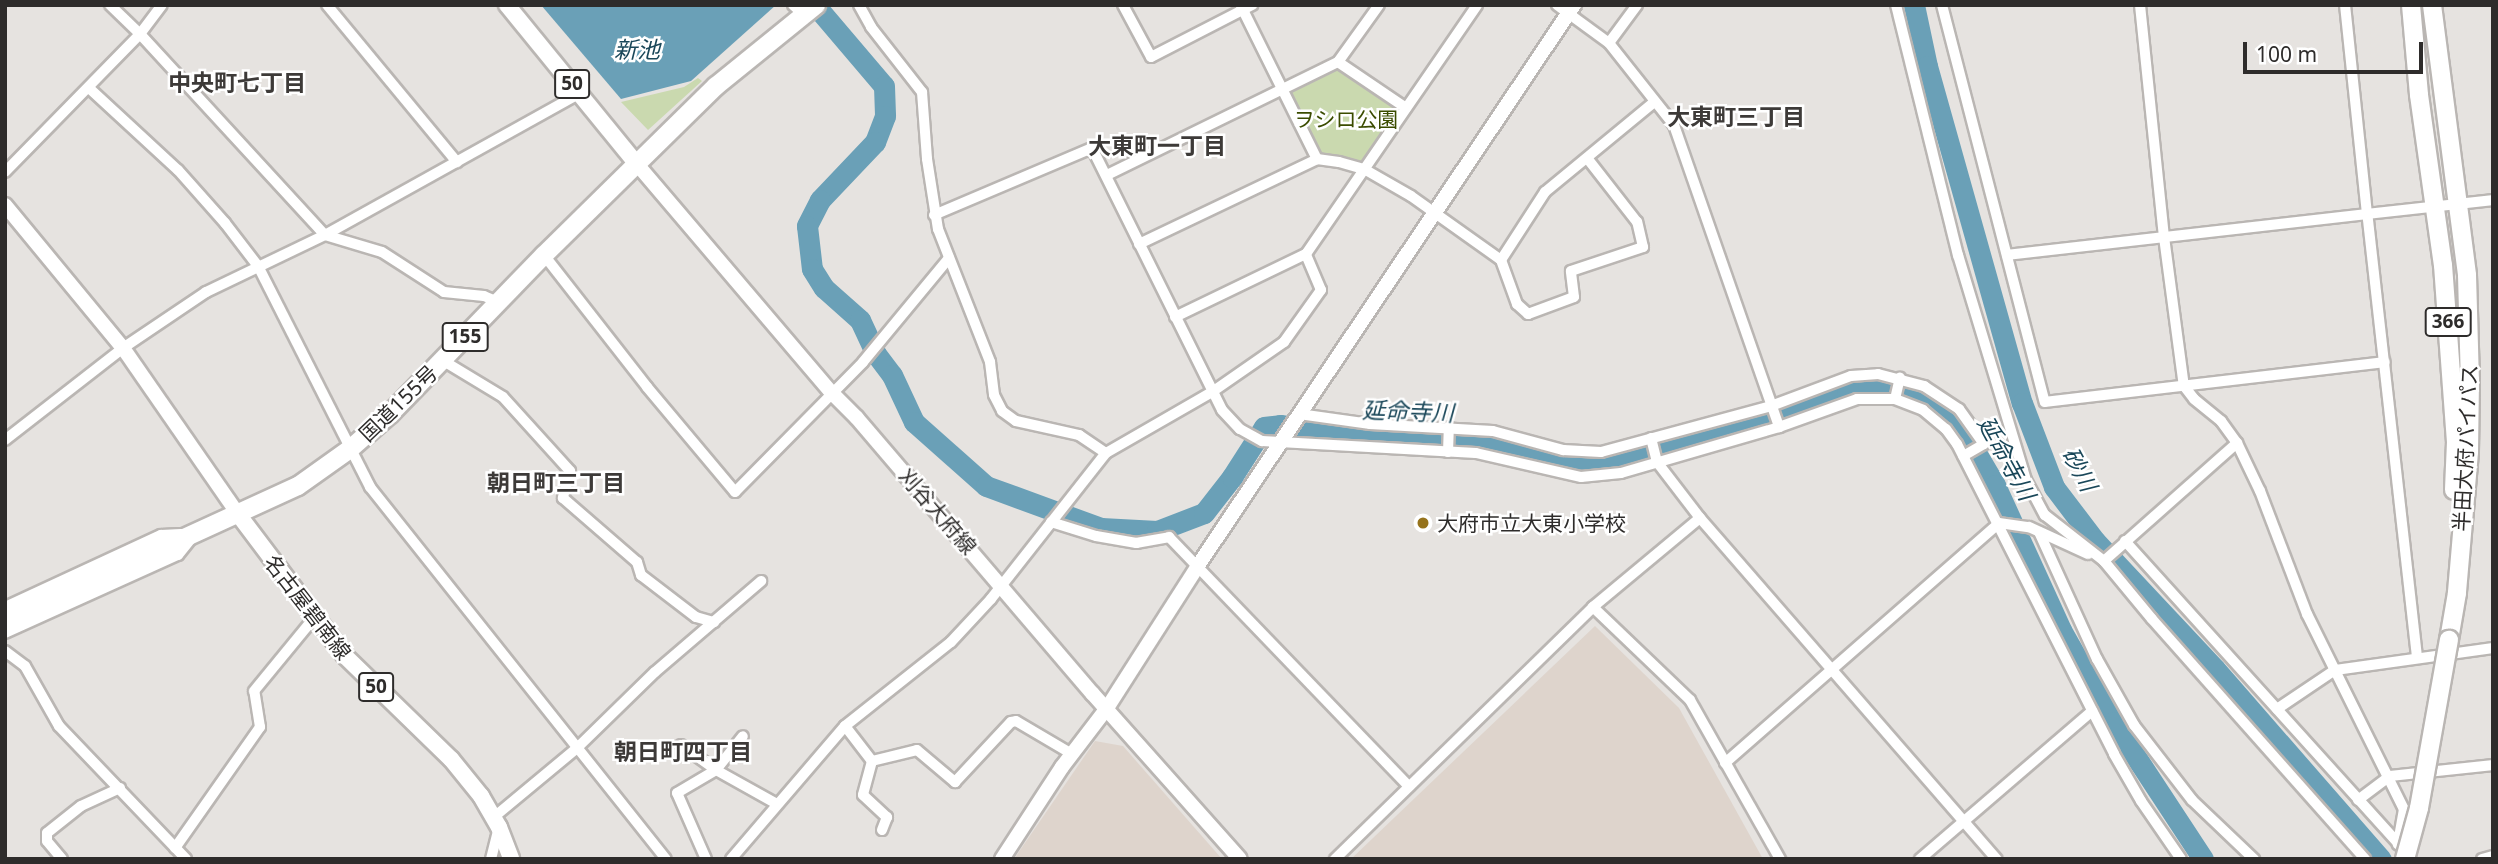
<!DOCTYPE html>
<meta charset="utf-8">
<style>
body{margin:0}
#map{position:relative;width:2498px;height:864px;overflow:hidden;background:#e6e3e0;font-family:"Noto Sans","Noto Sans JP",sans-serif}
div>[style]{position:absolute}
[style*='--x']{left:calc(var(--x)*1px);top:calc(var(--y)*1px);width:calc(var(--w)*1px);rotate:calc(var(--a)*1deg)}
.built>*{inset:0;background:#ded4cc}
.green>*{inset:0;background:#cad9af}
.water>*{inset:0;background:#6aa0b7}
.river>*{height:21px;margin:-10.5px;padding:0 10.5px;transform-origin:10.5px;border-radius:10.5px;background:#6aa0b7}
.roads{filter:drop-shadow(2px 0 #bab6b3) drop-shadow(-2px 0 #bab6b3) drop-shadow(0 2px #bab6b3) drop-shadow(0 -2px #bab6b3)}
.street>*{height:10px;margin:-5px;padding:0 5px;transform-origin:5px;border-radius:5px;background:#fff}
.secondary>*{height:14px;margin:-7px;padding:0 7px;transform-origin:7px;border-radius:7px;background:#fff}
.primary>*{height:16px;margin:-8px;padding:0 8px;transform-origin:8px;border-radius:8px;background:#fff}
.highway>*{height:18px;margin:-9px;padding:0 9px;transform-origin:9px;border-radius:9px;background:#fff}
.bridges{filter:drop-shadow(2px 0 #bab6b3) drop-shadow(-2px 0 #bab6b3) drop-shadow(0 2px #bab6b3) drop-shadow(0 -2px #bab6b3)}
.highway-bridge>*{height:18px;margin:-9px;padding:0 9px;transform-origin:9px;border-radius:9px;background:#fff}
.dots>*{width:19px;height:19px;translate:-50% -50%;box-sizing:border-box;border:4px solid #fff;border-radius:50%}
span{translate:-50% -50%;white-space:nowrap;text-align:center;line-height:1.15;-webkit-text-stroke:5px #fff;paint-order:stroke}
.shield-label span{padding:2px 5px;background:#fff;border:2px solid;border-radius:5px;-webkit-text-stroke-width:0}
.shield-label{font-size:19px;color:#2e2c2b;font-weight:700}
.park-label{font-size:21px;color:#3b4c00}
.street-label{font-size:21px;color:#2e2c2b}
.poi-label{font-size:21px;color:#2e2c2b}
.left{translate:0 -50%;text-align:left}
.water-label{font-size:23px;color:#1a4759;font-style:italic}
.neighbourhood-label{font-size:23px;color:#3d3a38;font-weight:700}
.frame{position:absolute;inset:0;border:7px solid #2e2c2b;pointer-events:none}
.scale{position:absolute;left:2243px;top:42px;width:180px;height:32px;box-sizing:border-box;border:4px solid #2e2c2b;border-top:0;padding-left:9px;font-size:21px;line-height:24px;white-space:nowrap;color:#2e2c2b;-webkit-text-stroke:5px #fff;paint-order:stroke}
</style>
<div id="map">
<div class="built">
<div style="clip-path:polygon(1595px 626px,1679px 708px,1763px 859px,1351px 859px)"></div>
<div style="clip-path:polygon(1095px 741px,1123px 746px,1222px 859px,1014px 859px)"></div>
</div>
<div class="green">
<div style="clip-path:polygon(1338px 69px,1400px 110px,1361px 165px,1341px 157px,1320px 156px,1290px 90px)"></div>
<div style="clip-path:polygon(698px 78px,702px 81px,648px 130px,621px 102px,684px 87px)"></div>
</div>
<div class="water">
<div style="clip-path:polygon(541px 5px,776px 5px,691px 81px,621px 99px)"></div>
</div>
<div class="river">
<div style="--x:815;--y:5;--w:106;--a:49.6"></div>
<div style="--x:884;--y:86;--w:30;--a:88"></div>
<div style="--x:885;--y:116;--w:28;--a:111"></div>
<div style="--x:875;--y:142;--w:80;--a:133.5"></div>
<div style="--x:820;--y:200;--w:29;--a:117"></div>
<div style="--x:807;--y:226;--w:43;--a:83.4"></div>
<div style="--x:812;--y:269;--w:22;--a:58"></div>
<div style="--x:824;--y:288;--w:48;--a:41.6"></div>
<div style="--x:860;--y:320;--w:38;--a:65"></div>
<div style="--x:876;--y:354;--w:26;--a:53"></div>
<div style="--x:892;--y:375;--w:52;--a:64.9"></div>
<div style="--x:914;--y:422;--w:96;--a:41.6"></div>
<div style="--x:986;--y:486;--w:122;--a:20.1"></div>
<div style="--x:1101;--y:528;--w:56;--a:3.1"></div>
<div style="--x:1157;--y:531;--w:50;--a:-21"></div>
<div style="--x:1204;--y:513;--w:46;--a:-52.1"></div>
<div style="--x:1232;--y:477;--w:59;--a:-57.4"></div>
<div style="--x:1264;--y:427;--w:16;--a:-7"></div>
<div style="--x:1280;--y:425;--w:93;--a:7.4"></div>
<div style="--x:1372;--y:437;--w:96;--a:1.2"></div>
<div style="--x:1468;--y:439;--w:84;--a:14.5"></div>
<div style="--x:1549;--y:460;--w:52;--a:3.3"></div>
<div style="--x:1601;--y:463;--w:150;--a:-14.3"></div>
<div style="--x:1746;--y:426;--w:107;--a:-19.6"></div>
<div style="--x:1847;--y:390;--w:21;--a:-11"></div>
<div style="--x:1868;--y:386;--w:42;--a:6.8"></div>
<div style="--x:1910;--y:391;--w:22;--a:24"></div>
<div style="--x:1930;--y:400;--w:30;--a:34"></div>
<div style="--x:1955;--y:417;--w:79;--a:59.5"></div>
<div style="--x:1995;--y:485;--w:159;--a:65.5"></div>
<div style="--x:2061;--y:630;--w:106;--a:60.5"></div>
<div style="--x:2113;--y:722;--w:164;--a:56.7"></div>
<div style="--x:1914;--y:5;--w:62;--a:78"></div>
<div style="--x:1927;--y:66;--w:350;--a:74.3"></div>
<div style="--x:2022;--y:403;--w:90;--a:69.1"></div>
<div style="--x:2054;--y:487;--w:68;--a:52.8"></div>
<div style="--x:2095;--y:541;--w:175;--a:46.8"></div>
<div style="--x:2215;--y:669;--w:252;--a:48.9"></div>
</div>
<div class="roads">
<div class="street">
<div style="--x:110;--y:5;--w:42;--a:44"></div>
<div style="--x:140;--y:34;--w:273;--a:47.4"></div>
<div style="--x:325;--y:235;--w:59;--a:16.6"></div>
<div style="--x:382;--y:252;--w:74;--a:32.8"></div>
<div style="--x:444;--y:292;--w:40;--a:5.7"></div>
<div style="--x:484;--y:296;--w:15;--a:23"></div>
<div style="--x:327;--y:5;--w:204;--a:50.4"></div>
<div style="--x:793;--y:5;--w:15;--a:42"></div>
<div style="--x:859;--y:5;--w:25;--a:61"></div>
<div style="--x:871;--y:27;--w:83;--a:51.9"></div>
<div style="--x:922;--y:92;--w:67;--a:85.7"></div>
<div style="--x:927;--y:159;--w:71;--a:81.1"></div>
<div style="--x:938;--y:229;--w:143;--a:68.6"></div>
<div style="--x:990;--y:362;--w:33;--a:83"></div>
<div style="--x:994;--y:395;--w:18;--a:63"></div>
<div style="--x:1002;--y:411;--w:17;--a:36"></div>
<div style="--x:1016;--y:421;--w:65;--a:12.5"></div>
<div style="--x:1079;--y:435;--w:32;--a:34"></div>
<div style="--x:1123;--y:5;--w:59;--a:61.7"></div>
<div style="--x:1151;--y:57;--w:114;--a:-27.2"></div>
<div style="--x:1557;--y:5;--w:64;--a:36.2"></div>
<div style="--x:1637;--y:5;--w:47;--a:126.4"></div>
<div style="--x:1609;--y:43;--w:105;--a:51.6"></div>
<div style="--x:1674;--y:125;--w:320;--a:70.8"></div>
<div style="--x:1896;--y:5;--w:258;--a:76.1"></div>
<div style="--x:1958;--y:255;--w:235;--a:73.2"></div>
<div style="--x:2026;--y:480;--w:40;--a:62"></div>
<div style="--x:2045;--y:515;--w:75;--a:37.9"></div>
<div style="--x:2104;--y:561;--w:75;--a:50.4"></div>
<div style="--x:2152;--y:619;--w:321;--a:48.4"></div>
<div style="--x:1942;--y:5;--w:410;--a:75.5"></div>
<div style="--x:2045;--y:402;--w:342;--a:-6.7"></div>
<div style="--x:2140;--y:5;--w:233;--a:84.1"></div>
<div style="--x:2164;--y:237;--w:150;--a:82.4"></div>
<div style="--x:2184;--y:386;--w:16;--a:52"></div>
<div style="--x:2194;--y:399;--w:35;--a:39"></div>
<div style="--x:2221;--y:421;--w:27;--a:54"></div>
<div style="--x:2237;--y:443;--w:53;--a:64.4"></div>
<div style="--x:2260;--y:491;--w:132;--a:69.1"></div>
<div style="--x:2307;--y:614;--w:218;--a:63.6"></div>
<div style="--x:2404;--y:809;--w:36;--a:100"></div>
<div style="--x:1241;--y:6;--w:171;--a:63.6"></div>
<div style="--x:1338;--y:62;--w:82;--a:34.1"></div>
<div style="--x:89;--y:88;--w:121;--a:42.7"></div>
<div style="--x:178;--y:170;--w:71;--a:48.4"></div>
<div style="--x:225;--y:223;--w:54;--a:52.5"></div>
<div style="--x:258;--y:266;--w:248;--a:63.1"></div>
<div style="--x:370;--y:487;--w:475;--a:51.5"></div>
<div style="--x:5;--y:172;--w:193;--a:-45.6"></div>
<div style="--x:140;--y:34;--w:36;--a:-53"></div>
<div style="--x:1107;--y:175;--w:257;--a:-26.1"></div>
<div style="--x:1338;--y:62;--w:70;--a:-54.3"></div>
<div style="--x:934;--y:215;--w:172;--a:-23"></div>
<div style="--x:1092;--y:148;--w:292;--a:63.6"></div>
<div style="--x:1222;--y:410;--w:26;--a:47"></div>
<div style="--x:1240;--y:429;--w:25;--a:29"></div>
<div style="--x:1262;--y:441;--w:214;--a:3.2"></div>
<div style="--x:1476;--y:453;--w:108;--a:12.9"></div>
<div style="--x:1581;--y:477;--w:40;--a:-5.7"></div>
<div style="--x:1621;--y:473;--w:165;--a:-16.2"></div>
<div style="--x:1779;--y:427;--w:83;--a:-19.7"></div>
<div style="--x:1857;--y:399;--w:38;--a:0"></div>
<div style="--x:1895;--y:399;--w:30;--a:21"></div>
<div style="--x:1923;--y:410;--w:30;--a:40"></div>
<div style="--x:1946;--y:429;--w:19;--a:54"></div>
<div style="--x:1957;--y:444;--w:347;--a:63.1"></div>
<div style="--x:2114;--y:754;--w:54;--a:60.1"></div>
<div style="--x:2141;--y:801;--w:70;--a:55.4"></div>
<div style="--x:1139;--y:244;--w:197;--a:-25.5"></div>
<div style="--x:1317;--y:159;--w:22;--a:8"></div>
<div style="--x:1339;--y:162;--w:26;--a:16"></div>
<div style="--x:1364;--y:169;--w:54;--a:29.9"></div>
<div style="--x:1411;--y:196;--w:110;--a:35.4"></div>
<div style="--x:1501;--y:260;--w:47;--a:70"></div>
<div style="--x:1517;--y:304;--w:15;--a:42"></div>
<div style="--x:1528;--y:314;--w:49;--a:-20.3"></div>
<div style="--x:1574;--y:297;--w:26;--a:-97"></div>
<div style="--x:1571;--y:271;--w:76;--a:-18.4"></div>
<div style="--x:1643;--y:247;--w:26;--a:-103"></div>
<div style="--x:1637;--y:222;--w:81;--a:-128"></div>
<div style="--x:544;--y:255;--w:167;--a:52"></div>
<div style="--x:647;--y:387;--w:137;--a:50"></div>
<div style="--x:735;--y:492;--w:182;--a:-45.4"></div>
<div style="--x:863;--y:362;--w:135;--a:-50.4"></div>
<div style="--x:2007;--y:255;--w:362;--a:-6.5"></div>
<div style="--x:2367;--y:214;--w:210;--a:-96"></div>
<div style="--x:1501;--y:260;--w:81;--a:-57.1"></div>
<div style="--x:1545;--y:192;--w:141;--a:-39.5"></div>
<div style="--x:1175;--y:317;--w:145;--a:-25.7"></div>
<div style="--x:1306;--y:254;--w:302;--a:-55.5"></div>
<div style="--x:442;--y:360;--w:71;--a:31.2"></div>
<div style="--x:503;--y:397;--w:100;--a:47.8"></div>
<div style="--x:570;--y:471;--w:28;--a:105"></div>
<div style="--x:563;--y:498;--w:98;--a:40.9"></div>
<div style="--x:637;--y:562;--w:14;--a:73"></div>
<div style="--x:641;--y:575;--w:69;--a:37.4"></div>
<div style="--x:696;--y:617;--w:19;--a:16"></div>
<div style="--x:1895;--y:399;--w:22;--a:-77"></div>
<div style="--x:1299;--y:414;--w:72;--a:8"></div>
<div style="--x:1370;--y:424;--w:123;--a:3.3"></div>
<div style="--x:1493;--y:431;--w:73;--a:15.2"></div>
<div style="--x:1563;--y:450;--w:38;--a:3"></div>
<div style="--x:1601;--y:452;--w:176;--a:-15.1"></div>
<div style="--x:1771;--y:406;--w:85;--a:-20.6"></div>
<div style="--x:1851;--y:376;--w:27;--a:-4"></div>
<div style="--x:1878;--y:374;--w:48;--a:14.6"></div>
<div style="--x:1924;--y:386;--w:42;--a:33.3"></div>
<div style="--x:1959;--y:409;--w:43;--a:54.5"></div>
<div style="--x:1984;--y:444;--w:24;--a:150"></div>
<div style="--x:1651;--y:438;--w:25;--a:76"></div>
<div style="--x:1657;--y:462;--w:71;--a:52.5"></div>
<div style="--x:1700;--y:518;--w:452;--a:49"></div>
<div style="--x:5;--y:440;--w:150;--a:-37.9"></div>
<div style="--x:123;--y:348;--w:100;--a:-34"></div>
<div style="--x:206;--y:292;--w:132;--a:-25.6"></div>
<div style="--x:325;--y:235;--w:292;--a:-29.1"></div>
<div style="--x:1448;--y:452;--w:25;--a:-88"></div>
<div style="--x:1051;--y:522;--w:47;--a:17.3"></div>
<div style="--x:1096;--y:536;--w:41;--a:9.9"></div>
<div style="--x:1136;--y:543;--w:34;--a:-10"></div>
<div style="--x:1169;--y:537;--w:346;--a:46.1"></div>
<div style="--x:2039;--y:532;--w:140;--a:65.5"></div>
<div style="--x:2097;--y:659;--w:76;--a:60.7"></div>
<div style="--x:2134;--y:725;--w:95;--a:52.3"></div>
<div style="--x:2192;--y:800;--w:86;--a:43.6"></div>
<div style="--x:2125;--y:541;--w:413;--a:47.9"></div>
<div style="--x:2104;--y:561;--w:178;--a:-41.6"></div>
<div style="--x:5;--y:607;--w:172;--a:-24.8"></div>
<div style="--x:161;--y:535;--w:20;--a:-3"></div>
<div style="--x:1593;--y:607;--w:134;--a:43.8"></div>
<div style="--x:1690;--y:700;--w:183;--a:60.5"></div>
<div style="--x:5;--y:633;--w:190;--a:-24.3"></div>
<div style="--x:178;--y:555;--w:21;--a:-51"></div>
<div style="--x:5;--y:651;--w:25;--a:37"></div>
<div style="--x:25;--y:666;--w:69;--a:60.5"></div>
<div style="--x:59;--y:726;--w:184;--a:46.3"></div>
<div style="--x:2417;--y:657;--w:446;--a:-96.4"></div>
<div style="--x:2367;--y:214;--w:127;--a:-6.3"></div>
<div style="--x:2277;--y:709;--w:70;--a:-33.9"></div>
<div style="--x:2335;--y:670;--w:160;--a:-7.9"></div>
<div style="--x:845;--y:726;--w:44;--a:52.4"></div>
<div style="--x:872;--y:761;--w:35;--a:105"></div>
<div style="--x:863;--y:795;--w:33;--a:43"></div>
<div style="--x:887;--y:817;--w:14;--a:111"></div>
<div style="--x:681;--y:745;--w:43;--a:35.5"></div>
<div style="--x:716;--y:770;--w:70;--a:29.1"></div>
<div style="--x:872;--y:761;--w:46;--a:-13.7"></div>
<div style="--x:917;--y:750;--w:50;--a:40.1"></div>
<div style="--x:955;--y:782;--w:82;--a:-47"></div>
<div style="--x:1011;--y:722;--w:5;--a:-11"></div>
<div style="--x:1016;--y:721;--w:65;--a:30.5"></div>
<div style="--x:1725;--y:763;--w:364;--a:-41.2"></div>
<div style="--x:1999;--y:523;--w:30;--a:8"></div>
<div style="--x:2029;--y:527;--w:65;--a:24.6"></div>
<div style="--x:2358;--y:800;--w:40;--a:-37"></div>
<div style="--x:2390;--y:776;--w:104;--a:-6.1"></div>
<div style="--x:494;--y:817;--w:107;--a:-39.7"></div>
<div style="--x:576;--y:749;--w:110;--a:-44.3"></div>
<div style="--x:655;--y:672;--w:140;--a:-40.6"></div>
<div style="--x:175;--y:848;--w:148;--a:-54.9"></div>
<div style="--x:260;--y:727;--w:36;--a:-99"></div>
<div style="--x:254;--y:691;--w:94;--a:-50.6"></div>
<div style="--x:62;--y:859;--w:23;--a:-130"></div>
<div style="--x:47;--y:841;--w:8;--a:-90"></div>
<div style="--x:47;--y:833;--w:43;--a:-38.5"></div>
<div style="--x:81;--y:806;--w:43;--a:-24.8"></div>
<div style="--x:491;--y:859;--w:32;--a:-76"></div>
<div style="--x:706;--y:859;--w:72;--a:-113.7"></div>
<div style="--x:677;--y:793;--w:45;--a:-30.5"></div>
<div style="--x:716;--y:770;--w:43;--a:-51.5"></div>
<div style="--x:731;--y:859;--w:175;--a:-49.4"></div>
<div style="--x:845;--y:726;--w:135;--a:-38.4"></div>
<div style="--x:951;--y:642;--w:59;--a:-47.1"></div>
<div style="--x:991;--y:599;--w:186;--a:-51.8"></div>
<div style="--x:1106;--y:453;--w:122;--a:-29.9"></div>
<div style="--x:1212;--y:392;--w:88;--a:-34.8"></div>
<div style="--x:1284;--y:342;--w:64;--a:-54.6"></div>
<div style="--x:1321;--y:290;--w:39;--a:-113"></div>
<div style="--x:1335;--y:859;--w:361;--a:-44.3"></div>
<div style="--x:1593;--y:607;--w:139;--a:-39.8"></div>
<div style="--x:1920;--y:859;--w:227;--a:-40.7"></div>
<div style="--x:2482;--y:859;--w:11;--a:-15"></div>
</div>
<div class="secondary">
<div style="--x:636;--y:163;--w:302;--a:49.6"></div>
<div style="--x:832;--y:393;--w:35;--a:45"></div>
<div style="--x:857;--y:418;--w:362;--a:49.5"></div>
<div style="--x:1092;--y:693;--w:222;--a:48.3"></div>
<div style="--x:5;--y:205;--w:185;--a:50.5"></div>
<div style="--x:123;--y:348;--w:202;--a:55.3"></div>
<div style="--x:1002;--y:859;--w:110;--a:-56.9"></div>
<div style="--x:1062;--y:767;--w:74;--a:-52.7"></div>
<div style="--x:1107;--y:708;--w:167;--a:-57.4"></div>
<div style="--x:1197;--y:567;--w:677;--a:-56.15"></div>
</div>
<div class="primary">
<div style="--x:507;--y:5;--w:204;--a:50.8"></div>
<div style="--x:238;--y:514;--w:178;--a:53"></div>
<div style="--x:345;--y:656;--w:148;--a:44.2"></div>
<div style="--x:451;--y:759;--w:48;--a:51"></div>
<div style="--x:481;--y:796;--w:36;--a:60"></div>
<div style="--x:499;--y:827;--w:34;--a:69"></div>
</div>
<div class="highway">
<div style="--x:2411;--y:5;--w:90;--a:84.9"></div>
<div style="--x:2419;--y:95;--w:172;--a:82"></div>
<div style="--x:2443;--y:265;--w:177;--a:85.8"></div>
<div style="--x:2456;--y:442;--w:48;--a:92.4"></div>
<div style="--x:2432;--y:5;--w:272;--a:82.6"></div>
<div style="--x:2467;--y:275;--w:105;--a:88.4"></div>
<div style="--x:2470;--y:380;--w:72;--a:90.8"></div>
<div style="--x:2469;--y:452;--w:142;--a:94.9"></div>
<div style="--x:2457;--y:593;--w:48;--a:99.7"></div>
<div style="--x:5;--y:620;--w:322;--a:-24.6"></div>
<div style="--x:298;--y:486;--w:64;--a:-35.4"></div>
<div style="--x:350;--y:449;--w:53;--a:-41.2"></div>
<div style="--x:390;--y:414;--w:221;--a:-45.9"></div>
<div style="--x:544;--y:255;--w:241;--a:-44.5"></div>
<div style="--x:716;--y:86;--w:129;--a:-39"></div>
</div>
</div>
<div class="bridges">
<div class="highway-bridge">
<div style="--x:2405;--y:859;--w:53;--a:-74.6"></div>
<div style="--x:2419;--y:808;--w:171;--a:-79.9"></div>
</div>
</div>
<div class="dots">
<div style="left:1423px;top:523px;background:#96731c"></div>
</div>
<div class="shield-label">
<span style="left:572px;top:84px">50</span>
<span style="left:2448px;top:322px">366</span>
<span style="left:465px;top:337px">155</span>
<span style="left:376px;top:687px">50</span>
</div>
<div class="park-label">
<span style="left:1346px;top:119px">ヲシロ公園</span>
</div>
<div class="street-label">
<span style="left:398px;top:403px;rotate:-44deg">国道155号</span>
<span style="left:2465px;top:448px;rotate:-87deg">半田大府パイパス</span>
<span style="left:938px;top:511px;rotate:49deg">刈谷大府線</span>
<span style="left:308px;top:607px;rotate:52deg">名古屋碧南線</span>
</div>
<div class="poi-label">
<span class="left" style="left:1437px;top:523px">大府市立大東小学校</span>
</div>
<div class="water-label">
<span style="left:637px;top:49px">新池</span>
<span style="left:1408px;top:411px;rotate:2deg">延命寺川</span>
<span style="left:2007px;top:458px;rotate:61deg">延命寺川</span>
<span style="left:2080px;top:469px;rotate:62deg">砂川</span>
</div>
<div class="neighbourhood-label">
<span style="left:237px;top:82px">中央町七丁目</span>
<span style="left:1736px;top:116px">大東町三丁目</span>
<span style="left:1157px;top:145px">大東町一丁目</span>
<span style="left:556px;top:482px">朝日町三丁目</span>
<span style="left:683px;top:751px">朝日町四丁目</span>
</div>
<div class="frame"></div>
<div class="scale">100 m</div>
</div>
